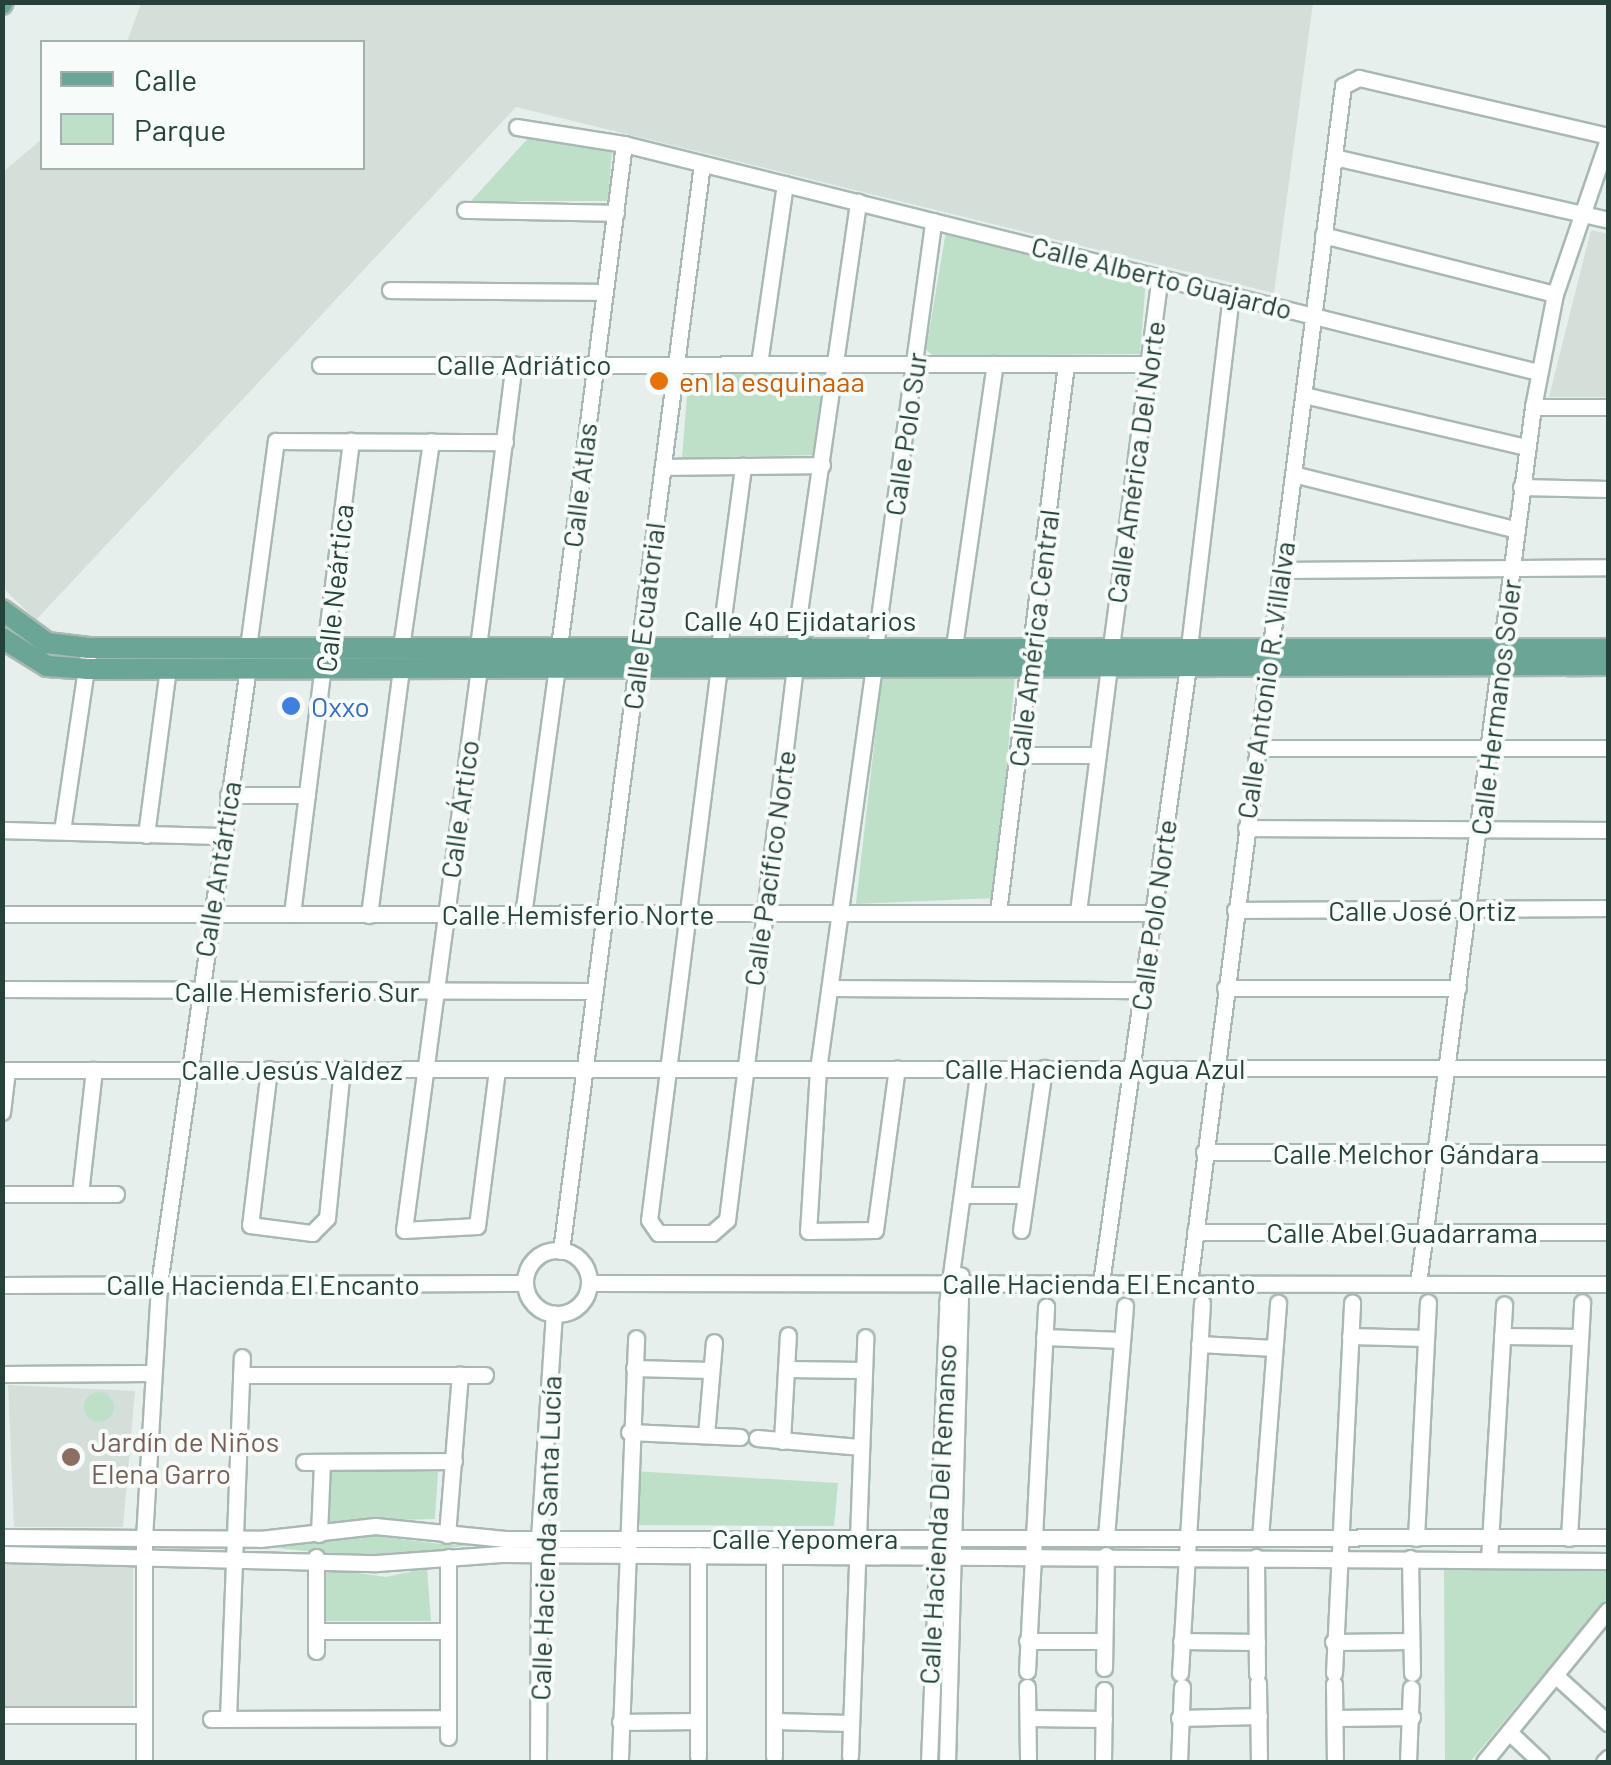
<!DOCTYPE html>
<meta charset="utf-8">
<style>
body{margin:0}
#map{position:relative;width:1611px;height:1765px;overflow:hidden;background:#e6efeb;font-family:Barlow,sans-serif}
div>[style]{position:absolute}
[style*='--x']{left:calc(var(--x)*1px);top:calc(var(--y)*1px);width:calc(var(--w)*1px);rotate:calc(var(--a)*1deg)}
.built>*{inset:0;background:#d4dfda;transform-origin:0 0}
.green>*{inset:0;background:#bfe0c8}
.round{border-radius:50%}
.roads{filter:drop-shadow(2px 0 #a8b8b2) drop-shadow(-2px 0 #a8b8b2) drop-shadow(0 2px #a8b8b2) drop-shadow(0 -2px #a8b8b2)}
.minor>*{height:15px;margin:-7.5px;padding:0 7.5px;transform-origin:7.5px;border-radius:7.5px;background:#fff}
.minor>.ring{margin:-7.5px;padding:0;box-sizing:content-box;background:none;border:15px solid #fff;border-radius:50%}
.major>*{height:20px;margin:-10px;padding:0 10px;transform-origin:10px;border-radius:10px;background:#6aa596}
.dots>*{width:28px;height:28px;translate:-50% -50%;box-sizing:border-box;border:5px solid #f7fbf9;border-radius:50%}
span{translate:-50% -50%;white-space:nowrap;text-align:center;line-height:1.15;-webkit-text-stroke:8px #f7fbf9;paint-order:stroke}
.street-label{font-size:28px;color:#24423a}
.food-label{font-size:28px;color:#c56008}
.left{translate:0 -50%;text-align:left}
.shop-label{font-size:28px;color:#366cbe}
.education-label{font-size:28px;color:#785e54}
.frame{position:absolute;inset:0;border:5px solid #24423a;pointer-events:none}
.legend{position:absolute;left:40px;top:40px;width:325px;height:130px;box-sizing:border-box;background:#f7fbf9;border:2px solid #a3b1ad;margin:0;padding:12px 18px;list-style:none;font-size:30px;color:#24423a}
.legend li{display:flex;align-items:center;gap:20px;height:50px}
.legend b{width:50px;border:2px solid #a3b1ad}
</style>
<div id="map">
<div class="built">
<div style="clip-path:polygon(141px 3px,141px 2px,1313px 3px,1274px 293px,516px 107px,36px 620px,3px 588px,3px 172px,42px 139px,42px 168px,362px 168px,362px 42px,127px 42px)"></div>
<div style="clip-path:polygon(1591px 230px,1608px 234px,1608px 397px,1549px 397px)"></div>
<div style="clip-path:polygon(8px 1385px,135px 1391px,123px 1527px,14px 1527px)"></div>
<div style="left:3px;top:1565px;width:130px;height:141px"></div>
</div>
<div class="green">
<div style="clip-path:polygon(532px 134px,612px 151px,608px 201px,471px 201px)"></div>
<div style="clip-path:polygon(946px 231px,1146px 279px,1140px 354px,934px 356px,926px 350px)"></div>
<div style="clip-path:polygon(689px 371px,824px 372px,815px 455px,682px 458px)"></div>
<div style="clip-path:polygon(1015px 674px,995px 898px,856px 904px,882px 676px)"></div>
<div class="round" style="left:84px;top:1392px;width:30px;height:30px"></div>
<div style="clip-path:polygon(325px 1469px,438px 1472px,435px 1519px,330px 1522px)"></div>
<div style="clip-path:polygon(633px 1471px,838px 1483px,834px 1526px,629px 1525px)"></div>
<div style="clip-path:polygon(367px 1535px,449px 1545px,479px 1544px,375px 1558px,276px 1548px)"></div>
<div style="clip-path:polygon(1444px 1563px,1608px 1563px,1608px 1597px,1470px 1762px,1445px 1762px)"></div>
<div style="clip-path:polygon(427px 1568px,431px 1621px,321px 1621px,324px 1568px,386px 1577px)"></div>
</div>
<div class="roads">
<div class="minor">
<div style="--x:517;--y:127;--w:108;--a:9"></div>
<div style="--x:624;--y:144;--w:942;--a:14.01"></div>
<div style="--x:1334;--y:157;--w:281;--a:12.9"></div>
<div style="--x:465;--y:210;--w:151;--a:1.1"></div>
<div style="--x:1323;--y:235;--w:239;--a:14.3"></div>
<div style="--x:390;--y:290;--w:214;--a:0.5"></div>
<div style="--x:759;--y:364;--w:182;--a:-81.8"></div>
<div style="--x:320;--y:365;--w:828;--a:-0.07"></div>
<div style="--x:1304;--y:395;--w:228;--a:13.2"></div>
<div style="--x:1533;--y:407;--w:75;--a:0"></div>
<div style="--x:663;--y:467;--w:159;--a:-0.7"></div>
<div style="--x:1293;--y:474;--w:231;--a:14"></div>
<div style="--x:1521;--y:487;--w:87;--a:1.3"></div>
<div style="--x:1280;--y:570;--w:328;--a:-0.5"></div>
<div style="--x:248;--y:647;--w:208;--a:-82.3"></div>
<div style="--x:276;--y:441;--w:229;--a:0.3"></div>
<div style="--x:401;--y:647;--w:208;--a:-81.7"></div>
<div style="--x:478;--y:647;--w:285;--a:-82.8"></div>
<div style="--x:559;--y:647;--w:507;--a:-82.64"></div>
<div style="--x:719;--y:647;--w:183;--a:-82.4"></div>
<div style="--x:794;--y:647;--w:450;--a:-81.8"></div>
<div style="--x:875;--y:647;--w:430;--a:-82.2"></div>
<div style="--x:954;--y:647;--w:286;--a:-81.8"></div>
<div style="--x:1111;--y:647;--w:374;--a:-82.5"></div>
<div style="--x:1189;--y:647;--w:355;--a:-83.2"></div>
<div style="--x:874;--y:666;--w:407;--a:97.9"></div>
<div style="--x:818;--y:1069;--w:162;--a:93.5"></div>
<div style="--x:808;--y:1231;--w:67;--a:-0.9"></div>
<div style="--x:875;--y:1230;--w:163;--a:-82.3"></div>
<div style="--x:719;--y:667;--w:557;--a:97.21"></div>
<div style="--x:649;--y:1220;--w:16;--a:55"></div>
<div style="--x:658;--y:1233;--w:54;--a:0"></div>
<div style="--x:712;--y:1233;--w:20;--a:-41"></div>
<div style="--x:727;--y:1220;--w:557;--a:-82.99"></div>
<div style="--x:479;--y:668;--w:567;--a:97.6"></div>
<div style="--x:404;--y:1230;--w:73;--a:-3.1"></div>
<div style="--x:477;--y:1226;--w:158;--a:-82.7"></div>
<div style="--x:1256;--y:748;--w:352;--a:0"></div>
<div style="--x:1020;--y:755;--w:78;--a:0"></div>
<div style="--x:228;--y:795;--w:79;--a:0"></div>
<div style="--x:1246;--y:828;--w:362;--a:0.3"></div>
<div style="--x:2;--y:830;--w:219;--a:1.6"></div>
<div style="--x:62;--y:831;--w:185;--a:-81.6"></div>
<div style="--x:146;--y:835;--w:168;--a:-82.5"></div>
<div style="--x:1235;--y:910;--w:373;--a:-0.3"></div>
<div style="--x:998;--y:912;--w:552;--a:-82.93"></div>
<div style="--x:1078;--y:912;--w:248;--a:-82.8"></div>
<div style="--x:2;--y:914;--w:1152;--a:-0.05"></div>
<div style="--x:292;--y:914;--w:477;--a:-82.9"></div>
<div style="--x:369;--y:915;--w:249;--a:-82.6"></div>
<div style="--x:523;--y:915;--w:250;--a:-82.2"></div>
<div style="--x:830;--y:988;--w:313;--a:0.4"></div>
<div style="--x:1225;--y:988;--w:233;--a:0"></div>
<div style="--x:2;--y:989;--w:590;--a:0.19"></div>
<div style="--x:269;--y:1069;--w:157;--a:96.9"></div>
<div style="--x:250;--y:1225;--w:63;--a:7.4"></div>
<div style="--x:312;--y:1233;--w:21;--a:-45"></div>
<div style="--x:327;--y:1218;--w:150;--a:-84.3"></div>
<div style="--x:2;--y:1070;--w:1606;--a:-0.07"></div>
<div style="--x:2;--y:1112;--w:42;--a:-83.2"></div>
<div style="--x:1204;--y:1152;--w:404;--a:0.1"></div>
<div style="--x:2;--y:1194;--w:114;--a:0"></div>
<div style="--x:80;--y:1194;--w:125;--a:-83.6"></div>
<div style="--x:964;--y:1195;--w:61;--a:0"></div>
<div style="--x:1021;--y:1230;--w:164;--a:-81.9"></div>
<div style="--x:1195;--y:1232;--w:413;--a:0"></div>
<div class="ring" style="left:525px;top:1250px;width:49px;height:49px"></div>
<div style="--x:561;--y:1251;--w:1096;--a:-82.61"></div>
<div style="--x:589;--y:1283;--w:1019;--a:0.06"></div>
<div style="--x:1101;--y:1283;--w:623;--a:-81.97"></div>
<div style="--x:1189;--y:1283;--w:1207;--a:-82.67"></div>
<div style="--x:1343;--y:86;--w:18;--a:-27"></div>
<div style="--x:1359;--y:78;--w:256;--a:13.1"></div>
<div style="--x:1418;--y:1284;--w:885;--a:-82.53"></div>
<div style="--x:1533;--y:407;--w:115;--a:-79"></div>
<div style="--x:1555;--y:294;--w:164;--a:-71.1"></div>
<div style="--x:2;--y:1285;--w:522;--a:-0.22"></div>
<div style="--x:1350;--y:1336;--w:76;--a:1.5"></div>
<div style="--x:1502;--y:1336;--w:78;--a:0.7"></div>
<div style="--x:1044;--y:1337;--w:78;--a:2.2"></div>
<div style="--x:1199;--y:1344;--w:75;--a:3.1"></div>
<div style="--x:634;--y:1368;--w:77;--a:1.5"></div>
<div style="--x:786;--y:1369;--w:77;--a:0.7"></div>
<div style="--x:2;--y:1374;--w:151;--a:-0.4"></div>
<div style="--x:241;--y:1375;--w:244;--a:0"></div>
<div style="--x:629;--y:1432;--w:111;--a:2.6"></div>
<div style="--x:706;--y:1435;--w:93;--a:-85.1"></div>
<div style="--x:757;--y:1438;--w:102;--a:5"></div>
<div style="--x:782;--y:1441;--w:106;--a:-86.8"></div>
<div style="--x:304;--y:1462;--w:150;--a:-0.4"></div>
<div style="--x:319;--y:1534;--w:72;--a:-87.6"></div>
<div style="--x:447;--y:1535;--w:161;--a:-85.4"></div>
<div style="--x:2;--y:1537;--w:258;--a:0.4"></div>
<div style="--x:260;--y:1539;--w:116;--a:-6.4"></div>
<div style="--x:375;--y:1526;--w:131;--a:5.7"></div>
<div style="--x:505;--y:1539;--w:1103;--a:-0.1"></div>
<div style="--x:1106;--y:1537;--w:232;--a:-85.3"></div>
<div style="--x:1260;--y:1538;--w:236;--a:-85.6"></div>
<div style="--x:1416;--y:1538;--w:236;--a:-87.1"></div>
<div style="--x:1569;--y:1538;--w:236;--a:-86.8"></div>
<div style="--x:2;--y:1554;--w:375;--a:1.4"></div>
<div style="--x:377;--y:1563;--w:124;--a:-4.2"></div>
<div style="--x:501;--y:1554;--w:1107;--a:0.36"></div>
<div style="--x:698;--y:1555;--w:201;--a:90"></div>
<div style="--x:774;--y:1555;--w:201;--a:90"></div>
<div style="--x:316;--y:1557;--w:94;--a:90"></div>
<div style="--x:448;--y:1557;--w:180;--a:90"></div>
<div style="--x:1256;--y:1557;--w:117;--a:89.5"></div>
<div style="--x:1410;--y:1558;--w:115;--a:89"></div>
<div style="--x:1489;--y:1559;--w:255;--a:-86.6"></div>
<div style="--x:316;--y:1631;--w:132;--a:0"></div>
<div style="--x:1027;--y:1641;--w:77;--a:0"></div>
<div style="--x:1181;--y:1641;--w:76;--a:0.8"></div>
<div style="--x:1333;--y:1642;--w:78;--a:-0.7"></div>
<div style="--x:1104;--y:1668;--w:113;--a:-89"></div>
<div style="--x:1027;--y:1671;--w:365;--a:-87"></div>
<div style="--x:1180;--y:1673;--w:371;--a:-86.6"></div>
<div style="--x:1334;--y:1673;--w:371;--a:-87.2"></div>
<div style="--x:1555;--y:1675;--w:72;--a:42.2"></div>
<div style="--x:1258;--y:1683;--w:79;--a:89.3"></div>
<div style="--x:1334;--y:1684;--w:78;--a:89.3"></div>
<div style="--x:1027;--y:1687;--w:75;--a:89.2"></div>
<div style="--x:2;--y:1715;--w:142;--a:0"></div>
<div style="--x:228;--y:1718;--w:361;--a:-87.8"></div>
<div style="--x:1028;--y:1718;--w:76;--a:0.8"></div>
<div style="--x:1179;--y:1718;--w:80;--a:-1.4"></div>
<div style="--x:1335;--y:1718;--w:77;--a:-0.7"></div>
<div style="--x:211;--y:1719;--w:237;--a:-0.2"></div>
<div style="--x:774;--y:1721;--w:76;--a:1.5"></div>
<div style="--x:620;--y:1722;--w:78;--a:-0.7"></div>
<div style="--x:1509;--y:1732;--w:44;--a:43.2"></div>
<div style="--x:850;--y:1756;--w:419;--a:-87.9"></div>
<div style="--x:620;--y:1758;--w:420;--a:-87.8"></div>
<div style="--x:144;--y:1762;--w:224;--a:-90"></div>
<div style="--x:144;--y:1538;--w:254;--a:-86.6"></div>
<div style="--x:159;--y:1284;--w:622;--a:-81.78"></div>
<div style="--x:538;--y:1762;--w:224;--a:-89.7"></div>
<div style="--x:539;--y:1538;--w:225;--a:-86.2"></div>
<div style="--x:929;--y:1762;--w:458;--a:-87.7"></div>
<div style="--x:947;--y:1304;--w:238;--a:-82.3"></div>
<div style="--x:947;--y:1762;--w:487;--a:-88.4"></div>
<div style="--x:1103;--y:1762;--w:72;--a:-89.2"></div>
<div style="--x:1179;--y:1762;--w:75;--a:-87.7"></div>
<div style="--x:1408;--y:1762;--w:74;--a:-87.7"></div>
<div style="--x:1484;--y:1762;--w:196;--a:-50.8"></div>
<div style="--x:1604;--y:1762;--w:6;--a:-45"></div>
</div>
<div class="major">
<div style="--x:2;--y:4;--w:2;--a:-63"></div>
<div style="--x:2;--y:610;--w:56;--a:36.3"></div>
<div style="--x:47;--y:643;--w:42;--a:6.8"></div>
<div style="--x:89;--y:648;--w:1519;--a:0.04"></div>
<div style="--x:2;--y:638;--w:53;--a:31.9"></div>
<div style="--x:47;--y:666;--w:39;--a:4"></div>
<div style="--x:86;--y:669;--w:1522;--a:-0.15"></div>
</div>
</div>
<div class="dots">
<div style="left:659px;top:381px;background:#e8710a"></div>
<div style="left:291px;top:706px;background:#3f7fe0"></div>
<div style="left:71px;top:1457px;background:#8d6e63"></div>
</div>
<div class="street-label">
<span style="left:1162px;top:277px;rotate:14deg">Calle Alberto Guajardo</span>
<span style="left:524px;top:364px">Calle Adriático</span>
<span style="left:905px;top:434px;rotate:-82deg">Calle Polo Sur</span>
<span style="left:1135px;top:462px;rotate:-82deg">Calle América Del Norte</span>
<span style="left:579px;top:485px;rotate:-83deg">Calle Atlas</span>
<span style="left:334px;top:588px;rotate:-84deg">Calle Neártica</span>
<span style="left:643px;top:616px;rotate:-83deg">Calle Ecuatorial</span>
<span style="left:800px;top:620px">Calle 40 Ejidatarios</span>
<span style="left:1033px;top:638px;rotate:-83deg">Calle América Central</span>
<span style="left:1265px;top:680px;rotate:-82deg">Calle Antonio R. Villalva</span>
<span style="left:1495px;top:707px;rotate:-83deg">Calle Hermanos Soler</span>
<span style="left:459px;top:809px;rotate:-82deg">Calle Ártico</span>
<span style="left:769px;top:868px;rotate:-82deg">Calle Pacífico Norte</span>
<span style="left:217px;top:869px;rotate:-81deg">Calle Antártica</span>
<span style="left:1422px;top:910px">Calle José Ortiz</span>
<span style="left:578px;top:914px">Calle Hemisferio Norte</span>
<span style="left:1153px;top:915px;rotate:-82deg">Calle Polo Norte</span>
<span style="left:297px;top:991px">Calle Hemisferio Sur</span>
<span style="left:1095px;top:1068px">Calle Hacienda Agua Azul</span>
<span style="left:292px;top:1069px">Calle Jesús Valdez</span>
<span style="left:1406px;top:1153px">Calle Melchor Gándara</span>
<span style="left:1402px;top:1232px">Calle Abel Guadarrama</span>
<span style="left:1099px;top:1283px">Calle Hacienda El Encanto</span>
<span style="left:263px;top:1284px">Calle Hacienda El Encanto</span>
<span style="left:937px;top:1514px;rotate:-87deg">Calle Hacienda Del Remanso</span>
<span style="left:545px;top:1538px;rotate:-88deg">Calle Hacienda Santa Lucía</span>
<span style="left:805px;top:1538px">Calle Yepomera</span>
</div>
<div class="food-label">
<span class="left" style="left:679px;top:381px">en la esquinaaa</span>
</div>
<div class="shop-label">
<span class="left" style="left:311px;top:706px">Oxxo</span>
</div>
<div class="education-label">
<span class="left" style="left:91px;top:1457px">Jardín de Niños<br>Elena Garro</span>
</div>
<div class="frame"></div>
<ul class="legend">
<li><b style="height:12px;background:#6aa596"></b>Calle</li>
<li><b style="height:28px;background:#bfe0c8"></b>Parque</li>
</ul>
</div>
